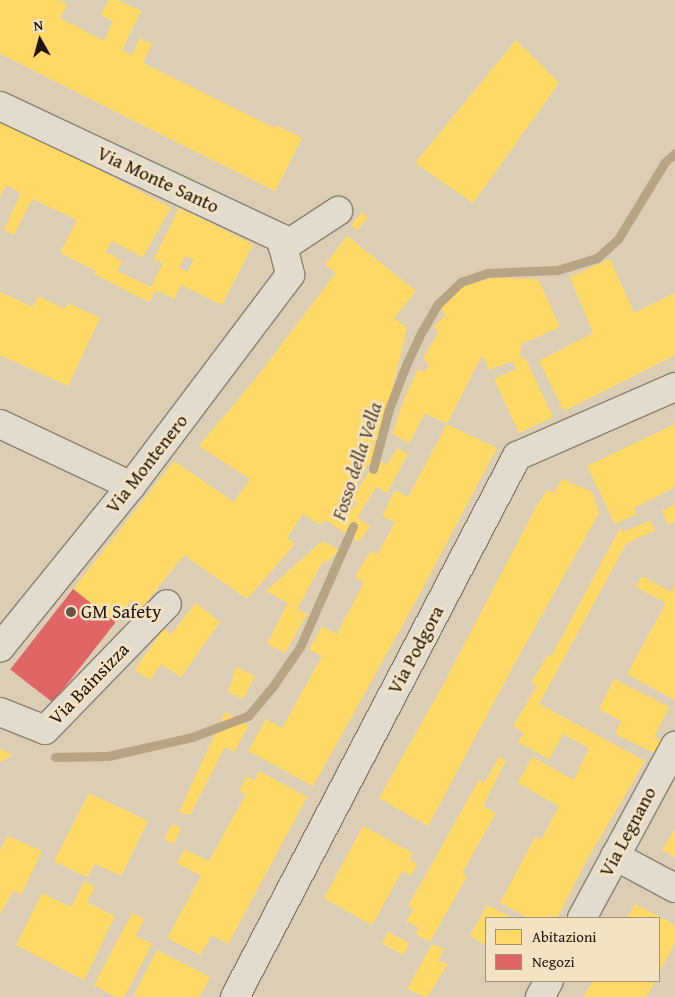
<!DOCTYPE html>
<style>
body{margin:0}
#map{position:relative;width:675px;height:997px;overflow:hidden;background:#dbceb4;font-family:"Gentium Book Plus",serif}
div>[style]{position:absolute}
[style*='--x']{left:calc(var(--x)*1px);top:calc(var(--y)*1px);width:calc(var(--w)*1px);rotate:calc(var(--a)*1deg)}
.homes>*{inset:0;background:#ffd966;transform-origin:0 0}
.shops>*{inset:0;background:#e06666;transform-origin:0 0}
.stream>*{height:9px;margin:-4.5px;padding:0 4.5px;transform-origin:4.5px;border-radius:4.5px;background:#b7a484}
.roads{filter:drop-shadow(1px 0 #8a8171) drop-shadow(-1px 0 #8a8171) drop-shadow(0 1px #8a8171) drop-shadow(0 -1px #8a8171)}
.minor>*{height:28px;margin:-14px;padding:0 14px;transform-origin:14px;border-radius:14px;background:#e2dcce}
.dots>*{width:14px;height:14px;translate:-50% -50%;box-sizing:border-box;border:2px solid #f3e3c3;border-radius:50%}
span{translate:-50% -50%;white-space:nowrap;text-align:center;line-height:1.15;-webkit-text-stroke:5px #f3e3c3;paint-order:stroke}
.street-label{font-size:19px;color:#20130a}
.poi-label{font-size:19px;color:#20130a}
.left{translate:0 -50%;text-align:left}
.water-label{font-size:20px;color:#564632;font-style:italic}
.legend{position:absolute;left:485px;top:917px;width:175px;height:65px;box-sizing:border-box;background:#f3e3c3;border:1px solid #9f9079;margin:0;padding:6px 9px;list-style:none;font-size:15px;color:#20130a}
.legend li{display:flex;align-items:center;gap:10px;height:25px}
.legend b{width:25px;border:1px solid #9f9079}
.north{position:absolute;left:15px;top:15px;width:50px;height:50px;-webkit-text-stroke:4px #f3e3c3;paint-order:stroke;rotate:353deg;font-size:14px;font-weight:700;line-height:20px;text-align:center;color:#20130a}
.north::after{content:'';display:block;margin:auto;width:18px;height:22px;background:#20130a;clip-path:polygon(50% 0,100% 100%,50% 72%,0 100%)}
</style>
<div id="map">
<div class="homes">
<div style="clip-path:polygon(0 0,59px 0,67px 4px,60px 18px,104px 41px,113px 21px,101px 15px,108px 0,118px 0,141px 11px,122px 50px,132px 55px,140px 38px,152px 44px,143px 63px,275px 128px,276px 125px,302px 138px,275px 191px,0 54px)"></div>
<div style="clip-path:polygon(516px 40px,559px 83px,473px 203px,415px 163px)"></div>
<div style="clip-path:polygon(evenodd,0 122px,75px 157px,171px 208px,143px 257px,112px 241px,106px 252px,122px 261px,117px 271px,151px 287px,163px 263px,154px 259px,179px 208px,253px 244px,222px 305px,181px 285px,174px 299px,156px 290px,149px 302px,94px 274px,96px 271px,60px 253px,77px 220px,32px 199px,14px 235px,4px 230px,21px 193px,6px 185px,0 197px,0 122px,185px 256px,194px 260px,187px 272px,179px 268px,185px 256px)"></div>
<div style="left:362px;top:212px;width:8px;height:17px;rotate:40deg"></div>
<div style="clip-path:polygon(evenodd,347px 236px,416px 291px,394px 318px,407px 328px,385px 419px,390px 422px,373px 444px,380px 449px,375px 459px,387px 465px,397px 448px,408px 454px,387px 493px,376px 487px,357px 518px,370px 526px,359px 542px,325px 520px,320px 525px,303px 514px,287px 538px,295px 544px,247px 599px,184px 555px,142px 607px,131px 600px,116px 622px,73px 589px,174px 461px,234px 502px,250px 479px,199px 446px,256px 378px,336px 273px,325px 265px,347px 236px,368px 463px,372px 466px,352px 500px,358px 503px,349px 511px,340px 506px,351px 496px,368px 463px)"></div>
<div style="clip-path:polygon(610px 259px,634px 313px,675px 293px,675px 355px,564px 411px,539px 361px,593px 333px,570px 277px)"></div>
<div style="clip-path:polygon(478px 277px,538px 279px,560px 327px,522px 344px,519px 359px,524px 356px,553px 417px,519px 433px,494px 379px,516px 369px,513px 361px,489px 370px,482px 355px,447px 424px,425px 413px,409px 443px,392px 434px,403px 402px,418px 369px,425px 372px,429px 363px,423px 359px,439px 331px,433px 327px,445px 316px,438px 301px,453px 296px,451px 290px)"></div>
<div style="clip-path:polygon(0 292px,33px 307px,38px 296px,65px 309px,68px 303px,100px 318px,68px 386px,0 355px)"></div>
<div style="clip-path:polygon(447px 424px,497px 448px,412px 608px,313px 786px,248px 751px,266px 719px,282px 728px,322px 656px,309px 650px,322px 626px,337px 634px,364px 582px,355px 577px,370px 551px,377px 555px,395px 522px,382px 516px,395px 490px,408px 497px)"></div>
<div style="clip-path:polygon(675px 424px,675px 487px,634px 508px,637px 514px,615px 524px,587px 466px)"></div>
<div style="clip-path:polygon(562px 479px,592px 492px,599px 513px,511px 670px,428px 826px,379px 798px,443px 685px,535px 509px,547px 490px,554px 493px)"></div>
<div style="clip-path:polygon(675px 504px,675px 522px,669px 525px,662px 511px)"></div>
<div style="clip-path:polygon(650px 521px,655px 530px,626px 544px,539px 704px,645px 761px,585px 863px,557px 918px,528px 918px,500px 903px,535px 837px,541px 840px,559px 806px,518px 783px,532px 757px,574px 780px,589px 748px,563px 734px,549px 759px,518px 742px,524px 733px,513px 726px,537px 686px,531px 683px,548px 654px,551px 657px,620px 528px,623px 532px)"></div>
<div style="clip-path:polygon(322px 541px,339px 550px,328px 562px,323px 561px,297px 609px,307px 614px,285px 653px,267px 644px,288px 603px,266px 591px)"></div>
<div style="clip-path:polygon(642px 576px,671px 592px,675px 584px,675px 700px,627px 674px,666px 603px,636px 587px)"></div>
<div style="clip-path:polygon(196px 603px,220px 622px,181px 677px,161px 664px,150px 680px,135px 670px,163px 629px,171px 634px)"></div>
<div style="clip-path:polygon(236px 667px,255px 676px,243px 699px,228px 692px)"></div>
<div style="clip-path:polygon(614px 679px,669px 707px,654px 737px,662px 741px,656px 754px,615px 734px,621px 721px,599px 709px)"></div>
<div style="clip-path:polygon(225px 712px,249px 725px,234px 752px,225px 747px,190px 815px,179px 812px)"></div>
<div style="clip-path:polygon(0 749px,13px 755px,0 762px)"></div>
<div style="clip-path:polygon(499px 757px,506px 760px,483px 806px,496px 813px,462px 873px,467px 876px,430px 942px,416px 934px,419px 928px,406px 921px,414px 909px,408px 906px,479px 780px,484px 783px)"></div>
<div style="clip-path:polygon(259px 771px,307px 797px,228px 944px,212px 935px,200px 955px,167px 938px,201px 876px,177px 863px,185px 849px,209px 861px,246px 794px,239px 791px,247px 776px,254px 781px)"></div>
<div style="clip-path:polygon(89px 793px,148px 821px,121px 876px,95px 864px,87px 877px,54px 861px)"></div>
<div style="clip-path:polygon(172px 824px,181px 828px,174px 844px,164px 839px)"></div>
<div style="clip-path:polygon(363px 826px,413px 853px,409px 859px,417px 864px,411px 876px,402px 871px,372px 925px,324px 898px)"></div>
<div style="clip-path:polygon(675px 829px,675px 857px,662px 850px)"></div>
<div style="clip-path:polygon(8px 836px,42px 851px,21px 895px,13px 891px,0 914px,0 850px)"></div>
<div style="clip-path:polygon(84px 881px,95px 887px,87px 902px,115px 916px,84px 980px,16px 945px,42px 893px,71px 907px)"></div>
<div style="clip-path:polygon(635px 904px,675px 925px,675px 943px,659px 973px,659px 918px,627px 918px)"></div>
<div style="clip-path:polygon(487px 905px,513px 918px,486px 918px,486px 945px,470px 936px)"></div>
<div style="clip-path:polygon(132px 913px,144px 919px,136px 936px,152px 944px,124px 997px,116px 997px,94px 985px)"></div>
<div style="left:388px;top:932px;width:24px;height:13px;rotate:28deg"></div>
<div style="clip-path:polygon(432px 944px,444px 949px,438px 961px,448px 964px,427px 997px,425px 997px,407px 989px)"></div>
<div style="clip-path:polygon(157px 950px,210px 977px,200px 997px,133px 997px)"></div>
<div style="clip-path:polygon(593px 981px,655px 981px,646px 997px,583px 997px)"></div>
</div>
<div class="shops">
<div style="left:73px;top:589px;width:54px;height:102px;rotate:38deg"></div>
</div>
<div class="stream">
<div style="--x:373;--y:469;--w:62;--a:-75.1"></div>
<div style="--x:389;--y:409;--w:47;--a:-68.9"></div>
<div style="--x:406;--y:365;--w:35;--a:-65"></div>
<div style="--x:421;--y:333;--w:34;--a:-60"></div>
<div style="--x:438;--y:304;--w:32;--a:-44"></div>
<div style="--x:461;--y:282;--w:28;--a:-19"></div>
<div style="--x:487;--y:273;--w:70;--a:-2.5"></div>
<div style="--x:557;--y:270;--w:42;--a:-16.7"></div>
<div style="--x:597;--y:258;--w:28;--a:-42"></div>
<div style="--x:618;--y:239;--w:90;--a:-58.6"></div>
<div style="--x:665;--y:162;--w:13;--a:-42"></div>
<div style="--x:55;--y:757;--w:53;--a:-1.1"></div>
<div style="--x:108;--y:756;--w:86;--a:-12.7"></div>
<div style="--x:192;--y:737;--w:60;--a:-20.6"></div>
<div style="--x:248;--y:716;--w:35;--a:-50"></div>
<div style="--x:271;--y:689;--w:51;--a:-55.4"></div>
<div style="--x:300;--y:647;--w:132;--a:-66.3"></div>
</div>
<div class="roads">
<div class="minor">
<div style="--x:0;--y:106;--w:310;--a:25.2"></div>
<div style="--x:281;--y:238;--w:38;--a:76"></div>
<div style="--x:290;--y:275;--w:264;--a:127"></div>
<div style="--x:131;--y:486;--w:208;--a:129"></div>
<div style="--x:283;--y:247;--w:66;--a:-33.2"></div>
<div style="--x:0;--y:424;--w:145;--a:25.3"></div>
<div style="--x:0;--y:712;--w:48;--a:21.8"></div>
<div style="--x:45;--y:730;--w:175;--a:-45.9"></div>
<div style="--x:615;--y:856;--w:68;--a:28.1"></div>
<div style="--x:582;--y:918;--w:196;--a:-61.6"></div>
<div style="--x:235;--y:997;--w:610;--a:-62.47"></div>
<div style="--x:517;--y:456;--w:172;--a:-23.6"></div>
<div style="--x:540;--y:997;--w:18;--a:-61"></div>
</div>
</div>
<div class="dots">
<div style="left:71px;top:612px;background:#615446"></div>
</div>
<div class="street-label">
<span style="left:158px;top:180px;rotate:25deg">Via Monte Santo</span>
<span style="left:147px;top:464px;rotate:-52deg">Via Montenero</span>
<span style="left:416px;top:650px;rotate:-62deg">Via Podgora</span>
<span style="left:89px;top:684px;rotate:-46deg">Via Bainsizza</span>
<span style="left:628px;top:832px;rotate:-62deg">Via Legnano</span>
</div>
<div class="poi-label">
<span class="left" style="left:81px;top:612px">GM Safety</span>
</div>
<div class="water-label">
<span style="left:356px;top:461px;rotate:-72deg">Fosso della Vella</span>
</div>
<ul class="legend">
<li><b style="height:14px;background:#ffd966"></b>Abitazioni</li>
<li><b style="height:14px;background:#e06666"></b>Negozi</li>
</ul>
<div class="north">N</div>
</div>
